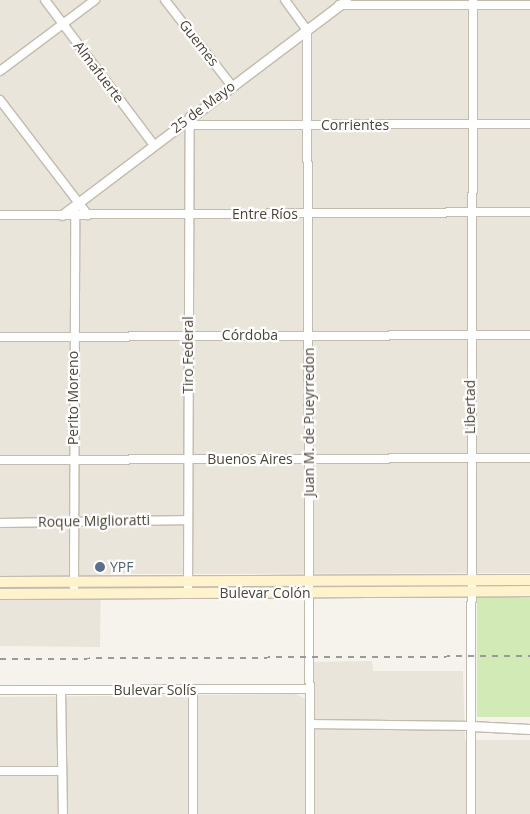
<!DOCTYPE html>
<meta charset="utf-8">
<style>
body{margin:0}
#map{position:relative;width:530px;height:814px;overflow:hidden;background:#f6f3ec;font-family:"Open Sans",sans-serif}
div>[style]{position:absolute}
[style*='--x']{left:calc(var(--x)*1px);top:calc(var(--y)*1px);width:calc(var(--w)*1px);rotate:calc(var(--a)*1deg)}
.residential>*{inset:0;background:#eae5da}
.green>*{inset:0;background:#d2eab5;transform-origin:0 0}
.roads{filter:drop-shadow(1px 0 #c2bbae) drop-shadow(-1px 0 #c2bbae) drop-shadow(0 1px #c2bbae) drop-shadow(0 -1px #c2bbae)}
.minor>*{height:8px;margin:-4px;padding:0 4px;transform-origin:4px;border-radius:4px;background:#fff}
.tertiary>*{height:9px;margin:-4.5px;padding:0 4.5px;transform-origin:4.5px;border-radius:4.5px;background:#fff}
.secondary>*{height:10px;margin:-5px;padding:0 5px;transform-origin:5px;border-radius:5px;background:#fff3cd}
.rail>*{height:2px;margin-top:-1px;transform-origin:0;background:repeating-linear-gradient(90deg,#9a9a9a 0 6px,transparent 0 12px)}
.dots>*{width:14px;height:14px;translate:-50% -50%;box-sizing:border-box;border:2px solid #fff;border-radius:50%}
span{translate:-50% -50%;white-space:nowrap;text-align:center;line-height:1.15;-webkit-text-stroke:4.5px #fff;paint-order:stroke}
.street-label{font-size:14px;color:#4b4439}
.service-label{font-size:14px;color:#4e5e75}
.left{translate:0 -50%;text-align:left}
</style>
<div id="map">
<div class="residential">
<div style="clip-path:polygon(0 0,530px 0,530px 573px,101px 574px,100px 647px,0 646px)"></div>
<div style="clip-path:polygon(372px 661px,373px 671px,463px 671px,465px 740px,530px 740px,530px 814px,0 814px,0 697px,296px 694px,313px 703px,311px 662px)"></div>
</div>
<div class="green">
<div style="left:477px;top:596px;width:53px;height:121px"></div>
</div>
<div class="roads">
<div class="minor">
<div style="--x:45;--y:0;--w:181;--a:53.1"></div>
<div style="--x:165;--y:0;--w:109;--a:52.1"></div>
<div style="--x:285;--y:0;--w:37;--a:54"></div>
<div style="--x:307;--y:30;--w:784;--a:89.78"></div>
<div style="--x:339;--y:5;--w:191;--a:0"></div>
<div style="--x:0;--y:71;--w:119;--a:-36.8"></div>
<div style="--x:0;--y:100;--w:145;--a:52.6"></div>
<div style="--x:186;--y:125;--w:344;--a:-0.2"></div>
<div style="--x:0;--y:215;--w:530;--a:-0.32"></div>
<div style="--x:0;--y:337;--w:530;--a:-0.22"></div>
<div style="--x:0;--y:460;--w:530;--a:-0.22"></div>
<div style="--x:0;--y:523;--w:188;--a:-0.9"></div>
<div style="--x:74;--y:587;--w:376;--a:-89.8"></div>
<div style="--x:188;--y:594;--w:477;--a:-89.8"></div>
<div style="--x:193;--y:689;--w:125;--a:90"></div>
<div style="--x:0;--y:690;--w:310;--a:-0.2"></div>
<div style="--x:61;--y:690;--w:124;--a:89.1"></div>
<div style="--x:311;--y:724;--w:160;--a:0.7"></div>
<div style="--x:0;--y:771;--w:62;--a:0"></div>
<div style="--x:471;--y:814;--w:814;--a:-89.86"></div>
</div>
<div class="tertiary">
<div style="--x:62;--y:215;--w:356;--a:-37.1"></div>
<div style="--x:471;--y:726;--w:59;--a:2.9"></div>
</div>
<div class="secondary">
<div style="--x:0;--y:582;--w:530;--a:-0.22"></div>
<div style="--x:0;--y:594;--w:530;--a:-0.32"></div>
</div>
</div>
<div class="rail">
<div style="--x:0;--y:659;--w:530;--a:-0.32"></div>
</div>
<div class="dots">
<div style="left:100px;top:567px;background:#5c6f8a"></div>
</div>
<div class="street-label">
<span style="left:199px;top:43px;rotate:52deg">Guemes</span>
<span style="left:99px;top:72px;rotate:53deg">Almafuerte</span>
<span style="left:203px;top:107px;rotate:-37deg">25 de Mayo</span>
<span style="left:355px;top:125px">Corrientes</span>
<span style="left:265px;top:214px">Entre Ríos</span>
<span style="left:250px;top:335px">Córdoba</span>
<span style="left:188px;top:355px;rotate:-90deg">Tiro Federal</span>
<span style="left:73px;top:398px;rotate:-90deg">Perito Moreno</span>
<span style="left:470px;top:407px;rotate:-90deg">Libertad</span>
<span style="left:309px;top:422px;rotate:-90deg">Juan M. de Pueyrredon</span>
<span style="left:250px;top:459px">Buenos Aires</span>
<span style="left:94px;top:521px;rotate:-1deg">Roque Miglioratti</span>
<span style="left:265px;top:593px">Bulevar Colón</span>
<span style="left:155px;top:690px">Bulevar Solís</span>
</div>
<div class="service-label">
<span class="left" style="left:110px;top:567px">YPF</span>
</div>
</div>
